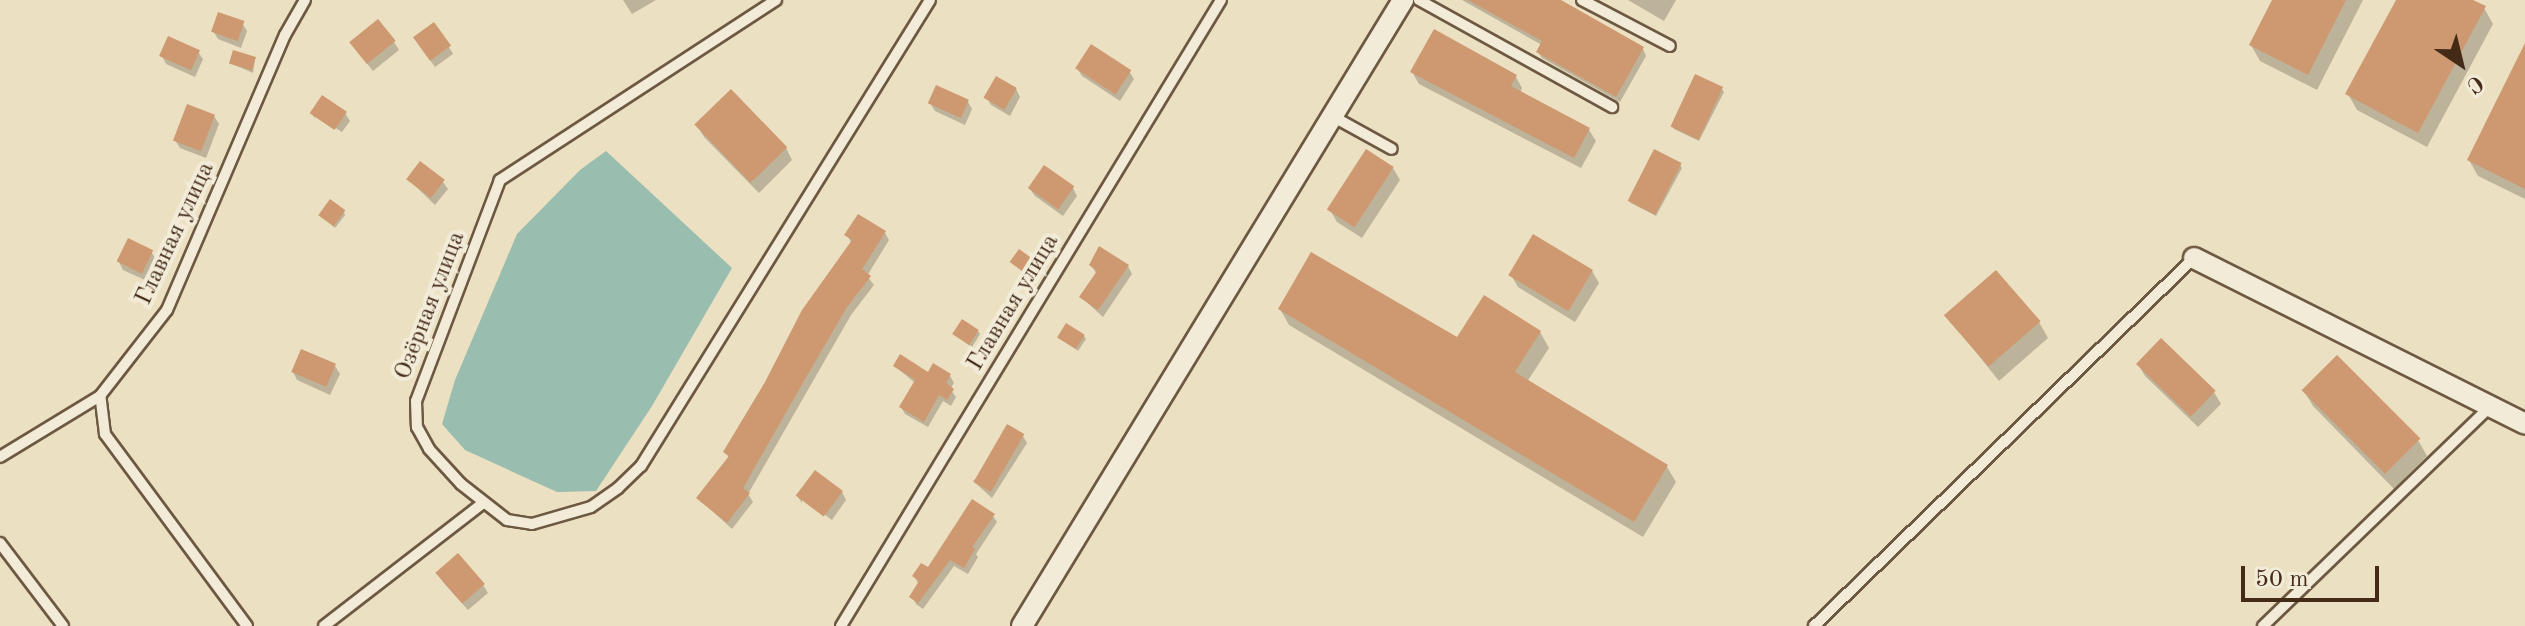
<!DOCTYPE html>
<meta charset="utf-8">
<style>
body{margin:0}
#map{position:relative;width:2525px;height:626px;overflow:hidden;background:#ebe0c1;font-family:"Old Standard TT",serif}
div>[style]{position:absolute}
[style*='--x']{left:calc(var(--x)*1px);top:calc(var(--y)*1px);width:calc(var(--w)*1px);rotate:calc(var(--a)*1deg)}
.water>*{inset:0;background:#99bdaf}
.shadow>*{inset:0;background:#0003}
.building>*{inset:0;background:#ce9870;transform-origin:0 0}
.roads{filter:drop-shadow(2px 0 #6d5842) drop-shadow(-2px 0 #6d5842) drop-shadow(0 2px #6d5842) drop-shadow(0 -2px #6d5842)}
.service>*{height:10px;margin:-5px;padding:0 5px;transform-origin:5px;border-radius:5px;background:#f2ebd7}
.minor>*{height:20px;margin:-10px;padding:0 10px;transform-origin:10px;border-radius:10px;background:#f2ebd7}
span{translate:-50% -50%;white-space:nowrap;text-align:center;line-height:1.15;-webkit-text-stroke:8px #f2ebd7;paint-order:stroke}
.street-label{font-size:24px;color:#432b18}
.north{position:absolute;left:2421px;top:24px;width:80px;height:80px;-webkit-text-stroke:6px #f2ebd7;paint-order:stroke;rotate:145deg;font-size:22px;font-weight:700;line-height:32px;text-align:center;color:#432b18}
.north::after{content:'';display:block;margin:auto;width:28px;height:36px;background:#432b18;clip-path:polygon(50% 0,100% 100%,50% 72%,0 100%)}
.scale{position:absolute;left:2241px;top:566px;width:138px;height:36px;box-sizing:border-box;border:4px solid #432b18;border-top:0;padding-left:10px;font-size:24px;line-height:28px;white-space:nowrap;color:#432b18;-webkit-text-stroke:6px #f2ebd7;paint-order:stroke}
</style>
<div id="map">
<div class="water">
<div style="clip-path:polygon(606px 151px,732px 268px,652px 406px,596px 491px,557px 492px,465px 450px,442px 424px,455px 380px,517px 234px,580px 170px)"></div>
</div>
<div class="shadow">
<div style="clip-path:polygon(623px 0,656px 0,632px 14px)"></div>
<div style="clip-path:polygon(1462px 0,1550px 0,1643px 49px,1646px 56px,1620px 102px,1542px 58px,1538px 52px,1542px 45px)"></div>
<div style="clip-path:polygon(1628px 0,1676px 0,1664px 21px)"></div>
<div style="clip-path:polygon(2274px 0,2363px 0,2317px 90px,2260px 61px,2251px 45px)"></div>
<div style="clip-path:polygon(2398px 0,2469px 0,2484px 8px,2493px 24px,2427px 147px,2357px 110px,2348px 94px)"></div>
<div style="clip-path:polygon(242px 23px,247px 31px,241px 48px,218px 39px,213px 31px)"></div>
<div style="clip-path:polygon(394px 42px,399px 50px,373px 71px,356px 50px)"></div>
<div style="clip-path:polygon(420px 46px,449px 47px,453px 54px,435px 67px)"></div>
<div style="clip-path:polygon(2525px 47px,2525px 199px,2478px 176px,2469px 160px)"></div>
<div style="clip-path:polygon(198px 52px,203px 59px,195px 77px,166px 64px,162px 56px)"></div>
<div style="clip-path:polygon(255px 59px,253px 73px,230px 63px)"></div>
<div style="clip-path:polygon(1077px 68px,1129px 71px,1134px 79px,1120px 101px,1082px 76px)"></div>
<div style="clip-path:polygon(1412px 72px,1516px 77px,1522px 88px,1520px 93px,1589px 130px,1596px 141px,1581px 168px,1419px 84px)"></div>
<div style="clip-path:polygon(1016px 89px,1020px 97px,1010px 116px,991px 105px,987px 98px)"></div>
<div style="clip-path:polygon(1722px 89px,1724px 92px,1699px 141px,1674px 129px,1672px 125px)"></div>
<div style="clip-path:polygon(968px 102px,972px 109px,965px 125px,935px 111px,930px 103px)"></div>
<div style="clip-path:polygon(312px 113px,345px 113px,350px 121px,342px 132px,315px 115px,315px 119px)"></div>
<div style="clip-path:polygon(214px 116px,219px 124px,206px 158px,180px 148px,175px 140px)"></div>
<div style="clip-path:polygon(697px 125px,786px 148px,792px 160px,759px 193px,704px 137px)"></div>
<div style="clip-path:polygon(1680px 165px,1682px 168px,1656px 216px,1631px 203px,1629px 200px)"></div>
<div style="clip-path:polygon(1393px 168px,1400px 180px,1362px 238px,1337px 222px,1330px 210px)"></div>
<div style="clip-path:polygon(408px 179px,443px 182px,448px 189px,435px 205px)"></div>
<div style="clip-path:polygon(1073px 188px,1077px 196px,1063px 216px,1035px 196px,1030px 189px)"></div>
<div style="clip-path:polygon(344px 212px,345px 215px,335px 228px,320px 215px)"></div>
<div style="clip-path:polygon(885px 233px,889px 240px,867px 276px,874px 285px,851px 315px,748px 494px,753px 502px,732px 529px,698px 498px,730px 459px,725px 452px,852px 244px,847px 235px)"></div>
<div style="clip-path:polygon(151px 252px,156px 259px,145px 280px,123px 270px,119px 262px)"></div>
<div style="clip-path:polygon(1032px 260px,1034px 264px,1026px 274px,1012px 262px)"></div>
<div style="clip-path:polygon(1091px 265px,1128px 266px,1132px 274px,1103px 317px,1081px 297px,1096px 273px)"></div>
<div style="clip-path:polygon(1592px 271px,1599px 283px,1575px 322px,1518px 287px,1511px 275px)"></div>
<div style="clip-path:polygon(1280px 309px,1457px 340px,1540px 332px,1549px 348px,1527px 382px,1667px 467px,1676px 482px,1643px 537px,1289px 325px)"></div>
<div style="clip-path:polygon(1947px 316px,2039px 322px,2048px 338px,1999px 381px)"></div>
<div style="clip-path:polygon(978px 331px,980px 334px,972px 347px,955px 335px)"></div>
<div style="clip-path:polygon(1084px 336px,1086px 339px,1078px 351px,1060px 337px)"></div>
<div style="clip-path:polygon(2138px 364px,2214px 392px,2221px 404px,2198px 427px,2145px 376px)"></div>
<div style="clip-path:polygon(335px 366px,340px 374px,330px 395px,297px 380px,293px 372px)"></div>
<div style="clip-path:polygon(895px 366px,950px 376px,954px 383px,950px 389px,956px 397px,951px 406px,943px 401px,928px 427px,905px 414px,901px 407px,915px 383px)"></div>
<div style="clip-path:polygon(2304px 391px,2418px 440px,2427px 456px,2394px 489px,2313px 406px)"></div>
<div style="clip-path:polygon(1023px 436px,1027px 443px,992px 498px,973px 481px)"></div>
<div style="clip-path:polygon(842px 492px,846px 500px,832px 520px,802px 498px,802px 503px,798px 497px)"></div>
<div style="clip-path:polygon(993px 516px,997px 522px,976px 554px,978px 557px,968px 574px,954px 566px,923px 609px,916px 604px,912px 597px,918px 583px,914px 576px,928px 570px)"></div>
<div style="clip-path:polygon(442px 581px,483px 585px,488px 593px,468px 610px)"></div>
</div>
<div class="building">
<div style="clip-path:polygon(1468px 0,1561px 0,1644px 47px,1616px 97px,1536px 52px,1542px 41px)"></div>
<div style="clip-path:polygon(2272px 0,2346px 0,2308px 75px,2249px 45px)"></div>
<div style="clip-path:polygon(2396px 0,2473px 0,2486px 6px,2418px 133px,2345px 94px)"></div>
<div style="left:218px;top:12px;width:28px;height:21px;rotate:19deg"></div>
<div style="left:378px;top:19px;width:28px;height:37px;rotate:51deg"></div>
<div style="left:434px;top:22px;width:29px;height:26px;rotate:54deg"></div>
<div style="clip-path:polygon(1434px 29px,1517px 75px,1511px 86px,1590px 128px,1574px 158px,1410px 72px)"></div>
<div style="left:168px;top:36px;width:35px;height:22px;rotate:24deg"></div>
<div style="clip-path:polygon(2525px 43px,2525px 189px,2467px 160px)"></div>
<div style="left:1091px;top:44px;width:48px;height:29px;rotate:33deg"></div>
<div style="left:233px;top:50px;width:24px;height:14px;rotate:17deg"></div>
<div style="left:1695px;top:74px;width:31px;height:58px;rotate:25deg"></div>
<div style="left:996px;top:76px;width:24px;height:25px;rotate:30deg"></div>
<div style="left:936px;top:85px;width:36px;height:20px;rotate:24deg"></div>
<div style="left:731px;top:89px;width:81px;height:51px;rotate:46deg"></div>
<div style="left:322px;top:95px;width:30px;height:22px;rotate:34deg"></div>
<div style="left:187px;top:104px;width:30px;height:39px;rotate:21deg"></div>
<div style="left:1366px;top:149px;width:33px;height:72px;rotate:33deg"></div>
<div style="left:1654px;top:149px;width:31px;height:58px;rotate:27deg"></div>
<div style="left:420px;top:161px;width:31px;height:23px;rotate:37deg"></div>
<div style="left:1044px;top:165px;width:37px;height:28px;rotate:35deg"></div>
<div style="left:330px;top:199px;width:19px;height:20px;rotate:36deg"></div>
<div style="clip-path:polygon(858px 214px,886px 231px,862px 269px,871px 276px,847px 307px,805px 379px,743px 488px,750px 493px,727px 523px,696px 498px,729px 456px,723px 452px,765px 382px,802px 310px,852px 240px,844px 235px)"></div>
<div style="left:1533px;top:234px;width:70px;height:48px;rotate:31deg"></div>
<div style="left:128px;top:238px;width:28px;height:26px;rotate:26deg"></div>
<div style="clip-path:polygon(1099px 246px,1129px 265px,1098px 310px,1079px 297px,1097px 271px,1089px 265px)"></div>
<div style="left:1019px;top:249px;width:17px;height:16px;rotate:36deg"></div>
<div style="clip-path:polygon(1311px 252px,1457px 337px,1484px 295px,1541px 331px,1515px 372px,1668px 465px,1634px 522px,1278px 309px)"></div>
<div style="left:1996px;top:270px;width:68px;height:69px;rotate:49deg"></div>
<div style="left:962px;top:319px;width:20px;height:18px;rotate:33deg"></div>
<div style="left:1066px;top:323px;width:22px;height:17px;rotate:32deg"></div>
<div style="left:2161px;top:338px;width:76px;height:36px;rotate:44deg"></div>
<div style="left:301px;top:349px;width:38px;height:25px;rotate:23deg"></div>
<div style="clip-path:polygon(900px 354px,928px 372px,933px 363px,951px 374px,946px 383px,954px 389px,947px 400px,939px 395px,924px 422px,899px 407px,915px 380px,893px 366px)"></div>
<div style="left:2337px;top:355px;width:118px;height:50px;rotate:45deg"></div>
<div style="left:1007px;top:424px;width:20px;height:67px;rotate:30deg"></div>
<div style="left:815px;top:470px;width:35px;height:32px;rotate:37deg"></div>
<div style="clip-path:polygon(972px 499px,995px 514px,972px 547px,975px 549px,964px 568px,950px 560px,918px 603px,909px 597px,919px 581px,912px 576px,921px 563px,928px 567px)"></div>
<div style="left:458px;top:553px;width:41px;height:30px;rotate:49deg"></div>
</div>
<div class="roads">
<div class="service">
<div style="--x:776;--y:0;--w:330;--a:146.9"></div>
<div style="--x:500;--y:180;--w:236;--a:110.8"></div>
<div style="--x:416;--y:401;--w:26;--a:88"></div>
<div style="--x:417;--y:427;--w:25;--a:61"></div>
<div style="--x:429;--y:449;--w:47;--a:47.6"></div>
<div style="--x:461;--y:484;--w:58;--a:38"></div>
<div style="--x:507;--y:520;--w:25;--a:9"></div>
<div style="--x:532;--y:524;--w:61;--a:-16.1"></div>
<div style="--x:591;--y:507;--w:33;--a:-35"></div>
<div style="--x:618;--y:488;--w:32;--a:-44"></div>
<div style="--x:641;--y:466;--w:548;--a:-58.19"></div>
<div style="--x:1419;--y:0;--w:221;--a:29"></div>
<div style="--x:1582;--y:0;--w:99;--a:27.6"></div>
<div style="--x:1332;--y:116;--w:68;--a:28.8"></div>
<div style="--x:0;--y:457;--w:117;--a:-31.4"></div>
<div style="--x:0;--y:543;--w:104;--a:52.8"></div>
<div style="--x:247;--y:626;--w:239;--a:-126.5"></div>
<div style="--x:105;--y:434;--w:38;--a:-97"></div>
<div style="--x:100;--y:396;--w:109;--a:-52.1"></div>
<div style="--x:167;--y:310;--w:299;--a:-66.8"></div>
<div style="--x:285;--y:35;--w:40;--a:-60.3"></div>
<div style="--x:324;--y:626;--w:201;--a:-37.7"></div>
<div style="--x:841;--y:626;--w:732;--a:-58.74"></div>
<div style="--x:1814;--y:626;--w:529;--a:-44.08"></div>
<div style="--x:2263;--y:626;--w:315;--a:-44"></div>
</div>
<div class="minor">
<div style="--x:2194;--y:258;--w:370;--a:26.6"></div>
<div style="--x:1022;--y:626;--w:733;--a:-58.67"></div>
</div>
</div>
<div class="street-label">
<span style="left:176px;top:234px;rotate:-65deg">Главная улица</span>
<span style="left:1014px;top:303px;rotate:-59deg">Главная улица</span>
<span style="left:431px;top:306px;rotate:-69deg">Озёрная улица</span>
</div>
<div class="north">С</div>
<div class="scale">50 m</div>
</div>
